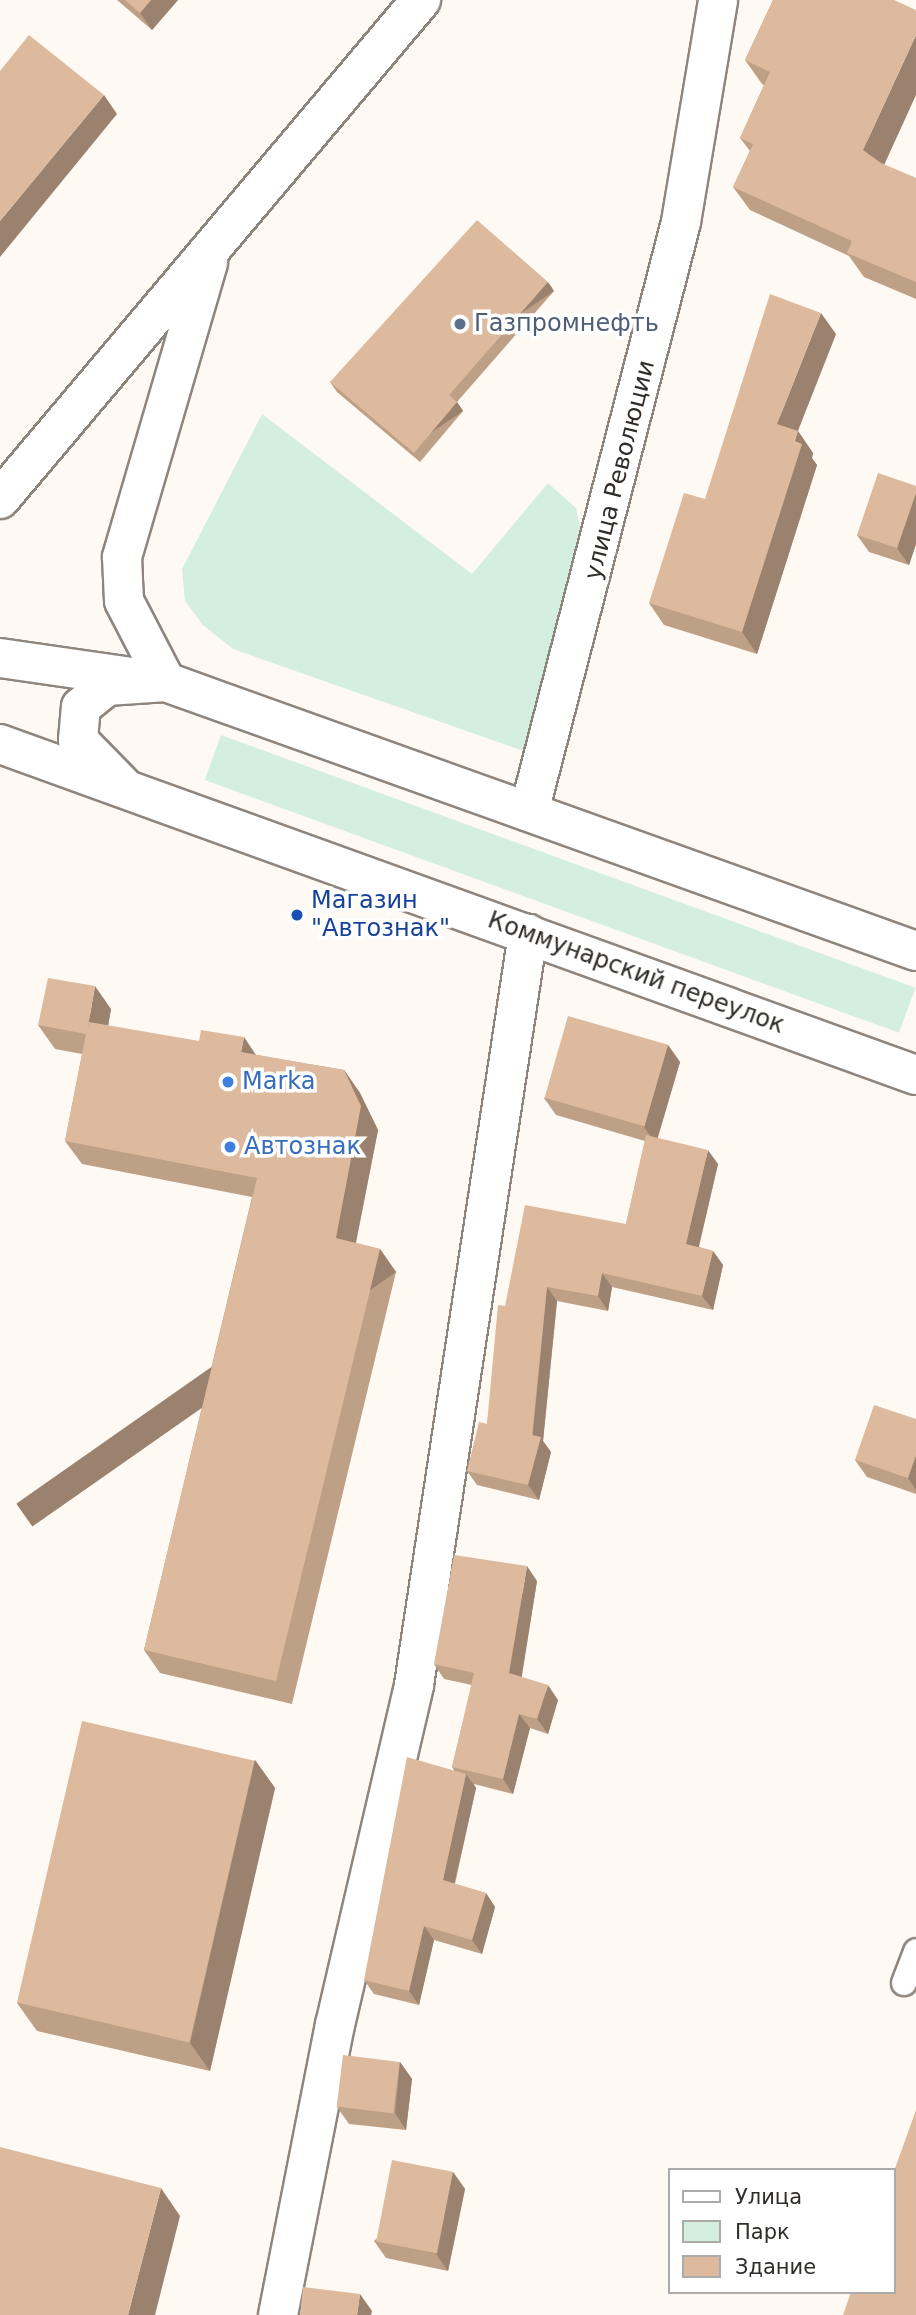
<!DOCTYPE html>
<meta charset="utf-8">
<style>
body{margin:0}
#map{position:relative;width:916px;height:2315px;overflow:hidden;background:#fff9f4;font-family:"DejaVu Sans",sans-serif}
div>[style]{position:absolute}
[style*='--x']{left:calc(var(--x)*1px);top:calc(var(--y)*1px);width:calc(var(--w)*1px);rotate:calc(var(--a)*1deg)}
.green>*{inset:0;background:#d4efe0;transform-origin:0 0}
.roads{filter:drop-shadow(2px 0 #8e857d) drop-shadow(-2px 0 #8e857d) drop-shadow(0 2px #8e857d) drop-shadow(0 -2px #8e857d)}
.service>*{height:24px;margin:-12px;padding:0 12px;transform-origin:12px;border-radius:12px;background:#fff}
.minor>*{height:38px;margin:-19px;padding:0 19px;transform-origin:19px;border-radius:19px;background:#fff}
.secondary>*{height:38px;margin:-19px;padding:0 19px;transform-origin:19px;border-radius:19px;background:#fff}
.primary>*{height:38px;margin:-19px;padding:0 19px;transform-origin:19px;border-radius:19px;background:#fff}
.wall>*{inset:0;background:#bea087}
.shaded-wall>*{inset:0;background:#9b826e;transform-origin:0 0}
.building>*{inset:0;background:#ddba9d;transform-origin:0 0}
.dots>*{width:19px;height:19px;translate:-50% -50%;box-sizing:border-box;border:4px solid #fff;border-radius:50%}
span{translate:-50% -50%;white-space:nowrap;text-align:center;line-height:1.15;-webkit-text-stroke:7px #fff;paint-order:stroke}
.service-label{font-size:24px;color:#4e5e75}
.left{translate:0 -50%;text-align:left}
.street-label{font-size:24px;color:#302c29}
.transit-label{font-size:24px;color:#164399}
.shop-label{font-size:24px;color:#366cbe}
.legend{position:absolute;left:668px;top:2168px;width:228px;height:126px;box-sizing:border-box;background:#fff;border:2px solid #acaba9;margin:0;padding:9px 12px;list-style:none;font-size:21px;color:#302c29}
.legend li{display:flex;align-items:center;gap:14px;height:35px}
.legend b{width:35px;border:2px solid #acaba9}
</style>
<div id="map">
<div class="green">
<div style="clip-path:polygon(262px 414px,472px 574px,548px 483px,576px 508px,583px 541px,529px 753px,233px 649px,203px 625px,185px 601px,182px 569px)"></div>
<div style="left:221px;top:735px;width:739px;height:48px;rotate:20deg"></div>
</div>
<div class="roads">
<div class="service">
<div style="--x:904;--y:1983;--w:34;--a:-69"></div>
</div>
<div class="minor">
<div style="--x:278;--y:2315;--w:296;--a:-78.9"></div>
<div style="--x:335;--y:2025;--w:349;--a:-76.9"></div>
<div style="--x:414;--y:1685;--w:760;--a:-81.37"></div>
</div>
<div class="secondary">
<div style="--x:0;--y:499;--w:653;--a:-49.85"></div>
<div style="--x:122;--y:785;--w:63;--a:-134.4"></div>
<div style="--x:78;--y:740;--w:33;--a:-85"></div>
<div style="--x:81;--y:707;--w:33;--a:-39"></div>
<div style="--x:107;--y:686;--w:59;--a:-3.9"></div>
<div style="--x:166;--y:682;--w:91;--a:-117.4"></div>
<div style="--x:124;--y:601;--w:44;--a:-92.6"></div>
<div style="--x:122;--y:557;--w:307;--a:-73.7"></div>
<div style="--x:529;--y:812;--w:609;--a:-75.55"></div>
<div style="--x:681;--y:222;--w:225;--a:-80.5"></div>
</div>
<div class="primary">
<div style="--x:0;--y:658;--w:168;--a:8.2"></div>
<div style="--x:166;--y:682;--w:797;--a:19.73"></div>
<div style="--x:0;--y:744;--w:974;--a:19.87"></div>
</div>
</div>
<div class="wall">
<div style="clip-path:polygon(117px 0,178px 0,152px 30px)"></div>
<div style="clip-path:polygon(773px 0,884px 165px,916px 178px,916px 299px,864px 277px,849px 256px,750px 210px,733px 187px,750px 151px,740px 138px,764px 85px,762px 84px,745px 60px)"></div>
<div style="clip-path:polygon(554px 291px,457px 402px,463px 411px,420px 462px,337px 392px,330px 382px)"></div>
<div style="clip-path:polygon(836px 334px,798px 431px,813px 453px,812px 458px,817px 465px,757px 654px,664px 625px,649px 603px)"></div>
<div style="clip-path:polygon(916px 486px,916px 544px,909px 565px,869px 552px,857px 535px)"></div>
<div style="clip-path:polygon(111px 1009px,108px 1026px,256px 1055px,344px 1070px,360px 1093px,378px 1130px,356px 1243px,380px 1249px,396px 1272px,292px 1704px,160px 1673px,144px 1650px,252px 1197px,82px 1164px,65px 1141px,82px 1054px,55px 1049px,38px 1025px)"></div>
<div style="clip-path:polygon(668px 1045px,680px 1062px,657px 1138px,718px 1164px,699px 1247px,713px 1251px,723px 1265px,713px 1310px,612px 1287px,608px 1311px,557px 1301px,543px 1441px,551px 1452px,539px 1500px,477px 1485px,467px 1471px,487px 1424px,505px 1306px,626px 1224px,645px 1141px,556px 1115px,544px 1098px)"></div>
<div style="clip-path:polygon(916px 1419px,916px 1494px,867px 1477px,855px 1460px)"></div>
<div style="clip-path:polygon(537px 1581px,521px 1677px,558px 1700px,548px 1734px,530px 1728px,513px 1794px,474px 1784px,476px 1788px,455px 1884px,486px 1893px,495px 1907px,482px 1954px,434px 1940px,419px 2005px,374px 1994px,364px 1980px,454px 1770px,452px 1767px,472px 1685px,444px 1679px,434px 1664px)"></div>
<div style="clip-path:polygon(255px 1760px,275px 1788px,210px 2071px,37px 2031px,17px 2003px)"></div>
<div style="clip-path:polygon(400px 2062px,412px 2079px,406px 2130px,349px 2124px,337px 2107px)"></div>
<div style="clip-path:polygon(453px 2172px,465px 2189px,448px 2271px,386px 2258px,374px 2241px)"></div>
</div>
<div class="shaded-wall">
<div style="clip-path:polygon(151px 0,178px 0,152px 30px,140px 13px)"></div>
<div style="clip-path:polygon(916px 35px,916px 95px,880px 174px,863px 150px)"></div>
<div style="clip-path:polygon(104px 95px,117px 114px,0 257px,0 221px)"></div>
<div style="left:548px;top:282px;width:11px;height:150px;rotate:56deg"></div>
<div style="clip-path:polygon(821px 313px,836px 334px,792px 445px,777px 424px)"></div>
<div style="left:457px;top:402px;width:11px;height:67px;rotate:56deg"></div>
<div style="clip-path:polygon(798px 431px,813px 453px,812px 458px,817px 465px,757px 654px,742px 632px)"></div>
<div style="clip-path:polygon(916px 493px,916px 544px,909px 565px,897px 548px)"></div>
<div style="clip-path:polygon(95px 986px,111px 1009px,103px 1055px,87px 1032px)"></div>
<div style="clip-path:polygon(244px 1037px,260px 1061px,241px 1052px)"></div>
<div style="clip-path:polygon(668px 1045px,680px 1062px,656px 1144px,644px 1127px)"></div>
<div style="clip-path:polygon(344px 1070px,360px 1093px,378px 1130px,352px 1262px,336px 1238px)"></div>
<div style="clip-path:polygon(708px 1150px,718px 1164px,696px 1258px,686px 1244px)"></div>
<div style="left:380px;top:1249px;width:28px;height:444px;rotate:55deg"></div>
<div style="clip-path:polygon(713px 1251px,723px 1265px,713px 1310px,702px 1296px)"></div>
<div style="clip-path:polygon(602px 1273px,612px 1287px,608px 1311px,598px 1296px)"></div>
<div style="clip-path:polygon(547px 1287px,557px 1301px,543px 1441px,551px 1452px,539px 1500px,528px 1485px)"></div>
<div style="clip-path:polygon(916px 1455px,916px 1490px,908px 1478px)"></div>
<div style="clip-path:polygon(527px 1566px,537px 1581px,520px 1688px,509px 1673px)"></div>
<div style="clip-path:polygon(548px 1685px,558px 1700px,548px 1734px,537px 1719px)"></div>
<div style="clip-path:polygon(519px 1714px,530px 1728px,513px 1794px,503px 1779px)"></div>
<div style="clip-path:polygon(255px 1760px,275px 1788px,210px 2071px,190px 2043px)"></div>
<div style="clip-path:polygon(466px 1774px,476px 1788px,452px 1894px,443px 1880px)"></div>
<div style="clip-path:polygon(486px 1893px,495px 1907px,482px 1954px,472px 1940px)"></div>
<div style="clip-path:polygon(424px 1926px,434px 1940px,419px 2005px,409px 1991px)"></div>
<div style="clip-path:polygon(400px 2062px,412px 2079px,406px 2130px,395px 2113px)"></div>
<div style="clip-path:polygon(453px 2172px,465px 2189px,448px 2271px,436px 2254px)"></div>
<div style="clip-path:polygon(161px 2188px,180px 2216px,155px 2315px,128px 2315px)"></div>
<div style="clip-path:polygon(360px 2294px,372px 2311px,371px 2315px,357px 2315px)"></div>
</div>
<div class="building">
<div style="clip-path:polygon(125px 0,151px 0,140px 13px)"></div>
<div style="clip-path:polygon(773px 0,894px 0,916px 10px,916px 35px,863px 150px,881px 163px,916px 178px,916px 282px,847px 253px,852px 241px,733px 187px,753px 144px,740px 138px,770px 72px,745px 60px)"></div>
<div style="clip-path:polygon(29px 35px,104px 95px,0 221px,0 71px)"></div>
<div style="clip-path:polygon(477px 220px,548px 282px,449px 395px,457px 402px,414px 453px,330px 382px)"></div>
<div style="clip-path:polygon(770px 294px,821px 313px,777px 424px,798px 431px,795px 441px,802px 444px,742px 632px,649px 603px,684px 493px,705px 499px)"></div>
<div style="clip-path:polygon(878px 473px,916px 486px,916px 493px,897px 548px,857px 535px)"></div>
<div style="clip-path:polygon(48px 978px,95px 986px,87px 1032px,89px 1022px,199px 1041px,201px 1030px,244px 1037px,241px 1052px,344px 1070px,361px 1106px,336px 1238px,380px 1249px,276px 1681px,144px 1650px,257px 1178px,65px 1141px,86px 1034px,38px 1025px)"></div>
<div style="left:568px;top:1016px;width:104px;height:85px;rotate:16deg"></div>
<div style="clip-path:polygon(646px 1135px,708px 1150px,686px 1244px,713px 1251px,702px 1296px,602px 1273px,598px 1296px,547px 1287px,532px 1435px,541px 1437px,528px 1485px,467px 1471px,479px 1422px,487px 1424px,498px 1305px,505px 1306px,525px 1205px,626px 1224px)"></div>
<div style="clip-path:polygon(874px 1405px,916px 1419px,916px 1455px,908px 1478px,855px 1460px)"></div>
<div style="clip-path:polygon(454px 1555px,527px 1566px,509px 1673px,548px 1685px,537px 1719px,519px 1714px,503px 1779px,452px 1767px,474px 1673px,434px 1664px)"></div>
<div style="left:82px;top:1721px;width:177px;height:289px;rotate:13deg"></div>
<div style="clip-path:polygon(407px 1757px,466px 1774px,443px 1880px,486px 1893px,472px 1940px,424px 1926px,409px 1991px,364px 1980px)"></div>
<div style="left:343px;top:2055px;width:57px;height:52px;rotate:7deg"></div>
<div style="clip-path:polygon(916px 2110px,916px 2315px,843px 2315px,851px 2292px,893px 2292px,893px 2174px)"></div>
<div style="clip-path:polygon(0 2147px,161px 2188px,128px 2315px,0 2315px)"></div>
<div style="left:392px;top:2160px;width:62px;height:83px;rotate:11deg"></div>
<div style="clip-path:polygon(303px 2287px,360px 2294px,357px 2315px,300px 2315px)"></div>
</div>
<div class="dots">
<div style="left:460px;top:324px;background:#5c6f8a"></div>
<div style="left:297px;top:915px;background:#1a4fb4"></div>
<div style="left:228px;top:1082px;background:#3f7fe0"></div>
<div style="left:230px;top:1147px;background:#3f7fe0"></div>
</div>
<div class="service-label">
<span class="left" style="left:474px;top:324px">Газпромнефть</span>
</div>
<div class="street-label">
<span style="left:620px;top:470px;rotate:-76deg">улица Революции</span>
<span style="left:636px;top:973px;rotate:20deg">Коммунарский переулок</span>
</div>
<div class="transit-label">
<span class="left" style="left:311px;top:915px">Магазин<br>"Автознак"</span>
</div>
<div class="shop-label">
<span class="left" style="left:242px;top:1082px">Marka</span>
<span class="left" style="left:244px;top:1147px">Автознак</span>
</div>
<ul class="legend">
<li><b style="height:9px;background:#fff"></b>Улица</li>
<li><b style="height:19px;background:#d4efe0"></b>Парк</li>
<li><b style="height:19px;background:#ddba9d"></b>Здание</li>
</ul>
</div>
